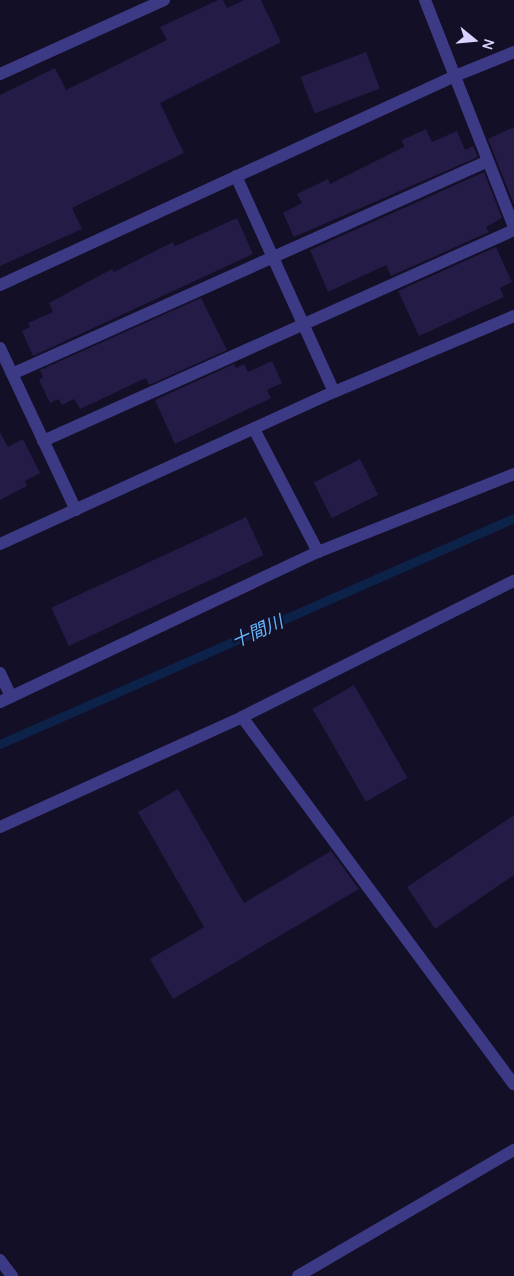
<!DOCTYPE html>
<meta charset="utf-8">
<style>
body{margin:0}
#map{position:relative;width:514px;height:1276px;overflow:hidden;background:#130f26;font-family:Manrope,"Noto Sans JP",sans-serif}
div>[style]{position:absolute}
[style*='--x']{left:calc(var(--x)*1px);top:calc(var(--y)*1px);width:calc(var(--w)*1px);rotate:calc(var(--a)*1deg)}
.stream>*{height:9px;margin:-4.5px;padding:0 4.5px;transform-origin:4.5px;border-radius:4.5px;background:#0c2248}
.building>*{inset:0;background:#241b47;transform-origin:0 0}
.minor>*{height:12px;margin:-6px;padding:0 6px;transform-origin:6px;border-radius:6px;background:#3d3a85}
span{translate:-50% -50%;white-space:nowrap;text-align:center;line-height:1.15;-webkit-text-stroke:4px #130f26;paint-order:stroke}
.water-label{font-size:18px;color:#62b6ff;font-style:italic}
.north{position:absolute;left:449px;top:15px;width:50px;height:50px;-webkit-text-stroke:4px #130f26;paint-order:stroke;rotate:107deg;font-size:14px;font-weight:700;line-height:20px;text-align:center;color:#d9d4ff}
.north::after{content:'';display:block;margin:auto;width:18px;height:22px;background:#d9d4ff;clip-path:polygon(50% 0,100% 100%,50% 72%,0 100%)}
</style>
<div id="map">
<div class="stream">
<div style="--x:0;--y:744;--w:561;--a:-23.73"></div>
</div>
<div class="building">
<div style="clip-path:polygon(218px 0,223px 0,227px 8px,244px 0,261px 0,281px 42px,160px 103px,184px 153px,72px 208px,82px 229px,0 266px,0 95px,55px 68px,66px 90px,167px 40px,160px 27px)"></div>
<div style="left:366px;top:52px;width:39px;height:70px;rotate:69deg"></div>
<div style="clip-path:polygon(514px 127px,514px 205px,488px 139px)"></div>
<div style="clip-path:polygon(426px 129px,432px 142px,457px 131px,465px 150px,473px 146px,478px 157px,294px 237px,283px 213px,302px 203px,297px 194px,328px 179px,330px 184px,404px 147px,402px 140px)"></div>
<div style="clip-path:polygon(484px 172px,502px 218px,486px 227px,489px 232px,391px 276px,386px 265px,328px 292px,310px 250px)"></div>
<div style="clip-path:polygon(237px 218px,253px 254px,33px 356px,22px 331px,30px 327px,28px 323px,53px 312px,49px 303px,112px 269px,114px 272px,173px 242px,175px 246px)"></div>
<div style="clip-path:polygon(496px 247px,512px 282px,500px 288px,504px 297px,419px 336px,398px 291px)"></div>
<div style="clip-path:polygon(201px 298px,227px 350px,149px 385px,146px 378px,80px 409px,74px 399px,62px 405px,59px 399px,50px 403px,39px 380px,43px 377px,40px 370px)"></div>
<div style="clip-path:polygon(272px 361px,282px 383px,267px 390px,271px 398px,175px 444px,155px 400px,234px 364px,236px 368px,244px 364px,248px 372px)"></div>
<div style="clip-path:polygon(0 432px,8px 447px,23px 439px,40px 473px,25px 481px,27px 486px,0 500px)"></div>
<div style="left:360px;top:459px;width:40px;height:52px;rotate:63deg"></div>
<div style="left:246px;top:517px;width:42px;height:215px;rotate:65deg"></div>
<div style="left:354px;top:685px;width:107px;height:48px;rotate:60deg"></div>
<div style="clip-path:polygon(178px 789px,244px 903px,331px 851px,359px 889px,173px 999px,150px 959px,204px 927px,138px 812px)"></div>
<div style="clip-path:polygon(514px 815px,514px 875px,435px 929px,407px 887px)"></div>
</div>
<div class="minor">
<div style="--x:425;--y:0;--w:244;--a:68.6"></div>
<div style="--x:0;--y:74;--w:180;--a:-24.3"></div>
<div style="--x:236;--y:176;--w:237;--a:65.6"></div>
<div style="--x:0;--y:285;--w:501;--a:-24.67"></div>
<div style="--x:455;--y:76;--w:64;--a:-22.1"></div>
<div style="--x:0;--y:348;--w:179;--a:64.9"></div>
<div style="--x:12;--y:374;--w:521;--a:-24.11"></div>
<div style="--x:254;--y:429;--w:139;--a:62.5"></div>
<div style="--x:43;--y:441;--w:516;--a:-24.13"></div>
<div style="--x:0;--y:544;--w:367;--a:-24.5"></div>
<div style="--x:334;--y:392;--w:195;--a:-22.9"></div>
<div style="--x:0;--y:673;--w:26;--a:65"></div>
<div style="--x:0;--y:702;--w:352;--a:-25.3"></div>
<div style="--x:318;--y:552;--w:211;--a:-21.7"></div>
<div style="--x:242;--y:717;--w:457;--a:53.5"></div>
<div style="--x:0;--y:827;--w:266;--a:-24.4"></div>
<div style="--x:242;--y:717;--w:304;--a:-26.6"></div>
<div style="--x:0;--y:1260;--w:20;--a:53"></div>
<div style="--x:298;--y:1276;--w:250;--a:-30.3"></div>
</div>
<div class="water-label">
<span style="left:257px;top:631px;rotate:-24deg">十間川</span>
</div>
<div class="north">N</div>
</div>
